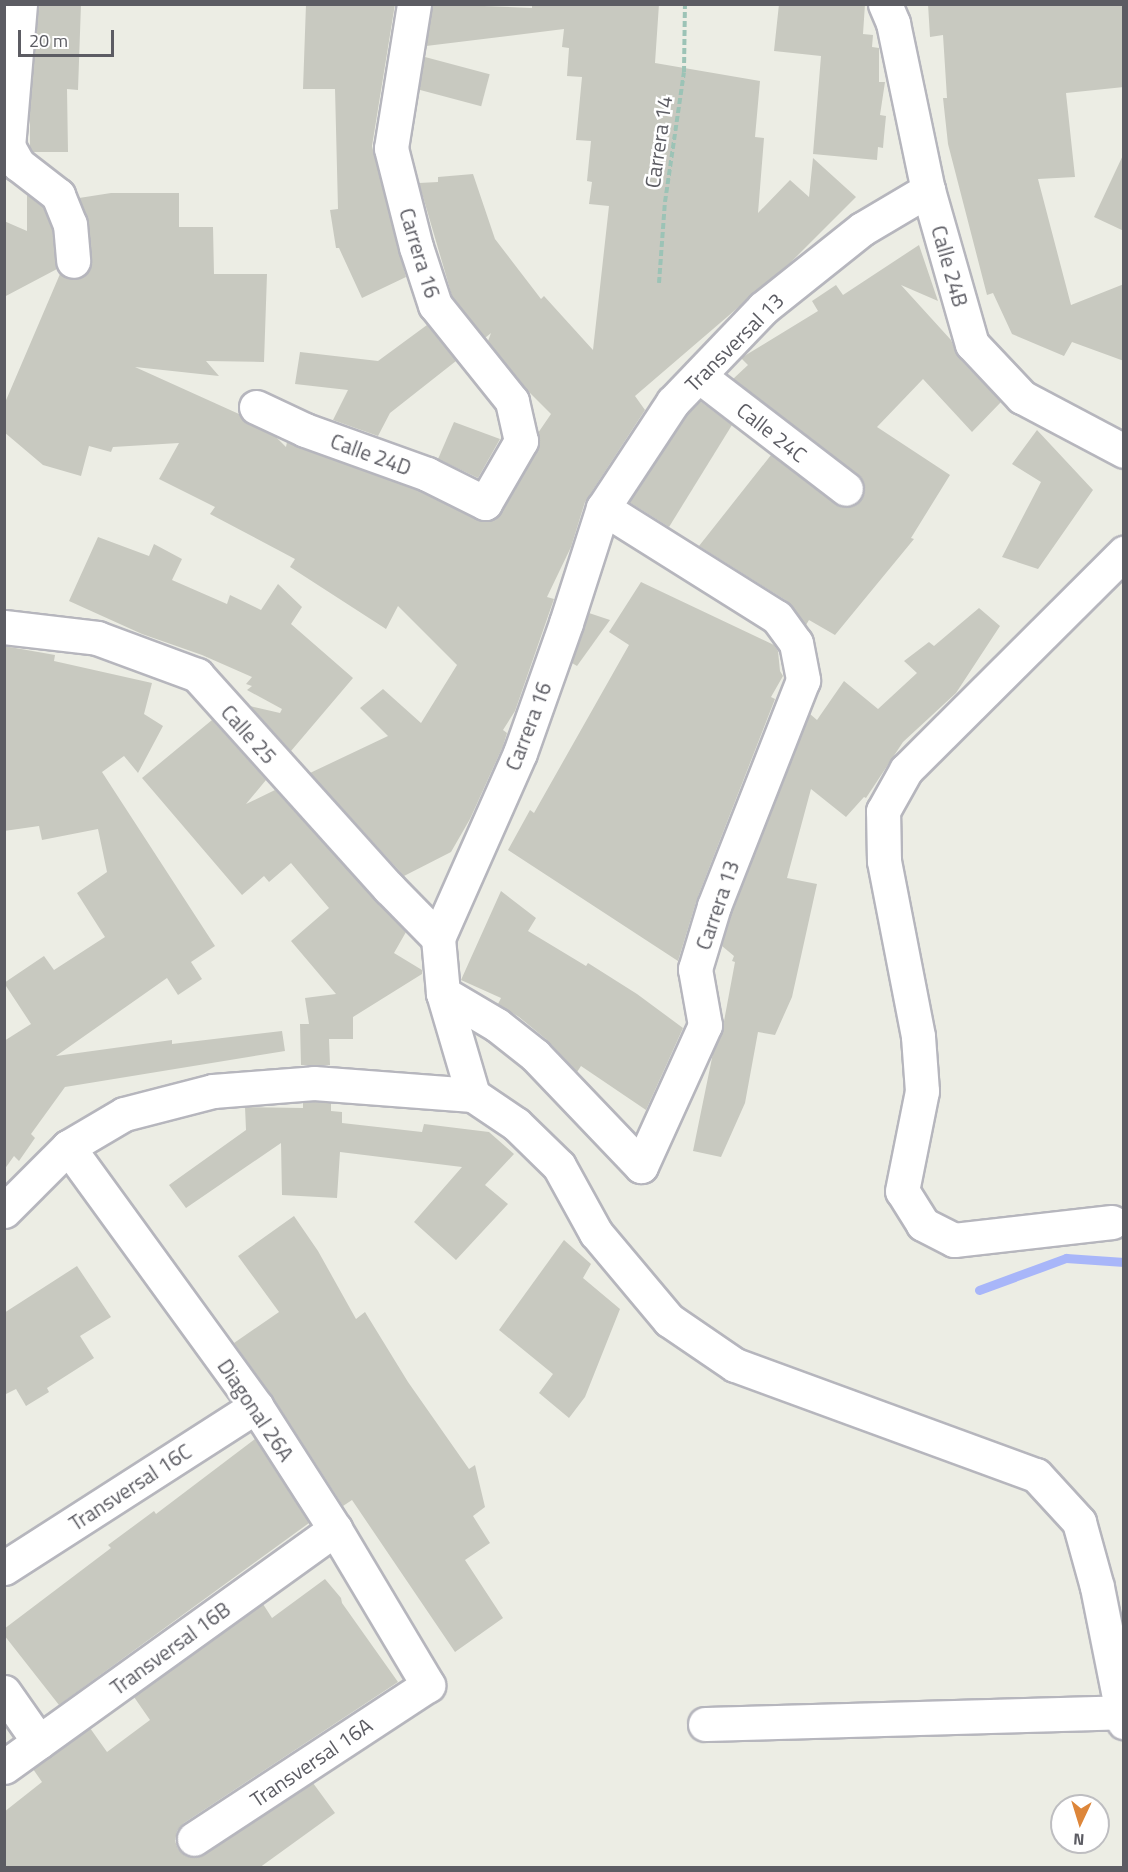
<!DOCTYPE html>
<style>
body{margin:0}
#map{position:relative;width:1128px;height:1872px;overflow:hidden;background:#ecede4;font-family:"Titillium Web",sans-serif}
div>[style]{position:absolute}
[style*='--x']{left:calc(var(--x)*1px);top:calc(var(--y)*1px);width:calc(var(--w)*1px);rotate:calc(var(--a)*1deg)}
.stream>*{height:9px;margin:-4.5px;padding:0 4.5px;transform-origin:4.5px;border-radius:4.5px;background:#a8b6f9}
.building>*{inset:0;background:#c8c9c0;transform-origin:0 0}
.path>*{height:4px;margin-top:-2px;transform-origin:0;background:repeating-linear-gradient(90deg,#9cc3b6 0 6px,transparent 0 9px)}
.roads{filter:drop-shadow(2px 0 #b6b6bd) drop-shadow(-2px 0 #b6b6bd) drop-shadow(0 2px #b6b6bd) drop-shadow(0 -2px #b6b6bd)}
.minor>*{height:33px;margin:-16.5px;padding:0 16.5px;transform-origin:16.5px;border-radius:16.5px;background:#fff}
.tertiary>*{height:33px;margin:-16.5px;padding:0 16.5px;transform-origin:16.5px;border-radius:16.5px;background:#fff}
span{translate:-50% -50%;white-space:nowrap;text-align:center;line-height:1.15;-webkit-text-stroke:5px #fff;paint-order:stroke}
.street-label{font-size:21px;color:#5c5c63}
.frame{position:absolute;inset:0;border:6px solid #5c5c63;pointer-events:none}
.north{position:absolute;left:1050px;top:1794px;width:60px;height:60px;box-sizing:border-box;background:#fff;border:2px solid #bebec1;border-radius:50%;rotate:184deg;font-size:16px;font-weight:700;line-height:24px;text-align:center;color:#5c5c63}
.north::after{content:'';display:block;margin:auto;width:21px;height:27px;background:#dd863a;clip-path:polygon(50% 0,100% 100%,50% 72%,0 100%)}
.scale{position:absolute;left:18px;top:30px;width:96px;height:27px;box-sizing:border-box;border:3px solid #5c5c63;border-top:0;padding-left:8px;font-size:18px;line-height:21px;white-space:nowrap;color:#5c5c63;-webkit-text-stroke:4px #fff;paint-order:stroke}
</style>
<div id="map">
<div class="stream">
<div style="--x:979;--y:1290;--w:93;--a:-20.2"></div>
<div style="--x:1066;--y:1258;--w:58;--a:3.9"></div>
</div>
<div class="building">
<div style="clip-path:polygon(39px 4px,81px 4px,78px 90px,67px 89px,68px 152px,33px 152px,30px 147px,30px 108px)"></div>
<div style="clip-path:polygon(306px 4px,395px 4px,372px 146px,406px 277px,362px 298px,339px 248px,336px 248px,330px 210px,338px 209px,335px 89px,303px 89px)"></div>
<div style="clip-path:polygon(432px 4px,532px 8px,532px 4px,659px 4px,655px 63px,760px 81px,755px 137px,764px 138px,758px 213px,790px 180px,809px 197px,813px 158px,856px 197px,790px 263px,635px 396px,645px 410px,585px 502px,571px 547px,547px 597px,554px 599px,515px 711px,503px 730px,507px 733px,503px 746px,470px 819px,451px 852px,404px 876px,310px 773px,388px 736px,360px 708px,383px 689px,421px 723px,457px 665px,398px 606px,386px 629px,290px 567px,295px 559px,210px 514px,215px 507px,159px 479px,179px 443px,113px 447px,111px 452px,89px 446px,81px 476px,43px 465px,4px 432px,4px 405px,60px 274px,75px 280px,84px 276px,90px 268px,89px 222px,79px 198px,111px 193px,179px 193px,179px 227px,213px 227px,214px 274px,267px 274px,264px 362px,206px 361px,219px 376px,135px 367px,239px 414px,248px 424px,276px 437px,286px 447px,287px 442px,420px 491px,477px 520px,486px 522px,495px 519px,537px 450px,538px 433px,551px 414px,528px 391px,488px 341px,491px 333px,485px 338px,452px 296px,419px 183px,438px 182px,438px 177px,473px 174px,495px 239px,541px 299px,544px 296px,593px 350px,609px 206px,589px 204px,592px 182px,587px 181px,591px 141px,576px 140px,582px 77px,567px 76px,569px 48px,562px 47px,564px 29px,426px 46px)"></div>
<div style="clip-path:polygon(779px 4px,865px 4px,863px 34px,873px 35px,872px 47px,879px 48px,879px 82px,885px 82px,880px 115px,886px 116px,884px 136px,883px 148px,878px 147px,877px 160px,813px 154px,821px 56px,774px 51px)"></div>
<div style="clip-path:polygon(928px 4px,1124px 4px,1124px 87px,1066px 93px,1075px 177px,1038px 179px,1071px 305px,1124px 284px,1124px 361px,1072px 342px,1064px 356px,1012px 334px,993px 293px,987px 295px,948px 144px,943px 98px,947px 98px,943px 35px,930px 37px)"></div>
<div style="left:425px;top:57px;width:67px;height:33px;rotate:15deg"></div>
<div style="clip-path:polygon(1124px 153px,1124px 231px,1094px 217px)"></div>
<div style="clip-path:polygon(27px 195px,43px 207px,52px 228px,57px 269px,4px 297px,4px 221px,27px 231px)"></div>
<div style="clip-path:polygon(919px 245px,938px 301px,901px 285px,951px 340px,958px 357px,1001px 402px,972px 432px,923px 379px,877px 427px,950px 475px,911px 538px,914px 539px,835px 635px,809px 620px,806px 625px,787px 601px,699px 546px,771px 455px,843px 507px,854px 506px,861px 500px,864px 492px,863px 482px,857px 474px,733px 379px,748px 365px,741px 358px,818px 311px,812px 301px,836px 285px,843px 295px)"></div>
<div style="clip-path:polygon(427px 325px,456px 361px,390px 413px,378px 436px,333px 420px,348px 390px,295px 384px,300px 352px,378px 361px)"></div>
<div style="clip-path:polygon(700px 401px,732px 425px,669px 527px,629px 502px,688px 414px)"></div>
<div style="clip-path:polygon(454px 422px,500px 439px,478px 478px,438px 459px)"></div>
<div style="clip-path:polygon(1037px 430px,1093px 490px,1038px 569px,1002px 557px,1041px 482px,1012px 464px)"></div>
<div style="clip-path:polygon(98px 537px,149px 556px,154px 544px,182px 559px,172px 580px,227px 604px,230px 595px,261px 610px,278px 584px,302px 607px,291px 624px,353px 678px,291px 751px,250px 706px,280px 713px,282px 709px,247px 690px,252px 686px,246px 684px,252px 677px,202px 655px,142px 634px,69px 601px)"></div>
<div style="clip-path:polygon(641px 582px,774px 645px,778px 651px,780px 671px,783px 676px,771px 697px,775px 699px,697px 899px,678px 961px,508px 850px,530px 810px,534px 813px,629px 645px,609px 632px)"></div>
<div style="clip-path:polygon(979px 608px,1000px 626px,956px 693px,903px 742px,866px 798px,864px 797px,846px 817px,811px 789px,787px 878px,817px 884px,792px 997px,775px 1035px,758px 1032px,745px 1103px,721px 1157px,693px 1151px,713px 1053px,722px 1032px,735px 962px,732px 961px,734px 956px,722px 946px,732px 912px,810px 714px,817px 720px,844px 681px,878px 709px,917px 673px,904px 661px,929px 642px,934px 646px)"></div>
<div style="clip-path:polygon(589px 613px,610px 620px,577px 666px,572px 663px)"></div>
<div style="clip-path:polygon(4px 646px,55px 655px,54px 661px,152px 683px,144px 714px,163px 726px,138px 773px,124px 756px,102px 772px,215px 946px,191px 962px,202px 979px,178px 995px,167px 978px,56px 1056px,172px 1040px,172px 1044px,282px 1031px,285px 1051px,65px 1087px,31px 1134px,35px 1138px,19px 1161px,14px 1156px,4px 1170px,4px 1041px,31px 1024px,4px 983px,44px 956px,54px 970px,105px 937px,77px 893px,107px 872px,98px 829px,42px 840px,39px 826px,4px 831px)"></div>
<div style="clip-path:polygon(212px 720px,266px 780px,246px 804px,275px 790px,406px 932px,394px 953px,422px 970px,422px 974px,353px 1017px,353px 1039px,329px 1039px,330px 1065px,301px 1065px,300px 1024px,309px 1024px,305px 998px,336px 994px,291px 941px,329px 908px,291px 863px,269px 882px,264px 876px,242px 895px,142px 778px)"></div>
<div style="clip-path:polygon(501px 891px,536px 918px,528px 931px,586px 966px,588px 963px,637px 994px,683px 1028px,646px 1110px,581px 1066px,577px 1072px,547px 1040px,519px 1017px,498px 1004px,501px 998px,461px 980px)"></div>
<div style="clip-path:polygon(314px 1102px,331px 1103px,331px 1111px,342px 1112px,342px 1123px,422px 1132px,424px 1124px,489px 1132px,514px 1154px,485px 1185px,508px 1204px,456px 1260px,414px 1222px,462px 1167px,340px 1152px,337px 1198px,282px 1195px,281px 1143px,186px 1208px,169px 1185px,246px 1130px,245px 1107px,303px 1108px,303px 1103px)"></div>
<div style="clip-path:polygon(294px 1216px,318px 1251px,356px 1319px,365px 1312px,408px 1382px,469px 1469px,475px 1465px,485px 1507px,473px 1516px,490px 1543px,465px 1560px,503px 1618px,455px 1652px,352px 1500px,343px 1506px,272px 1396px,234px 1343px,279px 1312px,238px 1256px)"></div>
<div style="clip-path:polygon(564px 1240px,591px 1264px,583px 1278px,620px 1309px,585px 1397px,569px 1418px,539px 1393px,553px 1374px,499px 1330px)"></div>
<div style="clip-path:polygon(77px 1266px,111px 1317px,80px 1336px,94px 1358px,47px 1388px,49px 1392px,26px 1406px,16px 1389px,4px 1395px,4px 1313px)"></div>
<div style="clip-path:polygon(255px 1439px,309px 1523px,59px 1705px,4px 1635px,4px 1629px,111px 1548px,108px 1545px,154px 1511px,156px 1514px)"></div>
<div style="clip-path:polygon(325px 1579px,341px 1598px,342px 1603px,398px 1682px,184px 1823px,177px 1831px,175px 1841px,178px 1849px,185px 1855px,195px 1858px,204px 1855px,313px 1783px,335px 1813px,259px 1868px,4px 1868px,4px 1812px,42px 1782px,33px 1769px,90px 1728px,107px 1752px,150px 1720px,134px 1697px,263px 1604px,272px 1618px)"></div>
</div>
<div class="path">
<div style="--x:659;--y:283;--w:81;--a:-85.8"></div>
<div style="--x:665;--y:202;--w:131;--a:-81.7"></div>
<div style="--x:684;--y:72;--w:68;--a:-89.2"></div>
</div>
<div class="roads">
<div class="minor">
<div style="--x:20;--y:4;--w:143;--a:94.8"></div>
<div style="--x:8;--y:146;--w:21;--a:61"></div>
<div style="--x:18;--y:164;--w:51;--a:37.8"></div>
<div style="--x:58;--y:195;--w:31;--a:68"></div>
<div style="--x:70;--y:224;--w:37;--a:85"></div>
<div style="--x:699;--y:376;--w:185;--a:37.5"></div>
<div style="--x:256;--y:407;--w:54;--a:25.1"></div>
<div style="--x:305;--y:430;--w:130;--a:19.8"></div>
<div style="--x:427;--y:474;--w:65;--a:26.6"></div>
<div style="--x:485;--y:503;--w:72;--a:-59.9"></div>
<div style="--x:521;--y:441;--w:41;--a:-102.7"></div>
<div style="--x:512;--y:401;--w:123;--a:-128.7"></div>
<div style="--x:435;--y:305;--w:61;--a:-108.1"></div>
<div style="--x:416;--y:247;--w:102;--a:-104.2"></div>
<div style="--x:391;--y:148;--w:146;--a:-80.9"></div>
<div style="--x:603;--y:508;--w:205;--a:32.1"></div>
<div style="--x:777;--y:617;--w:32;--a:54"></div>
<div style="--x:796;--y:643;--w:38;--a:79"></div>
<div style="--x:803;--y:680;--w:243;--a:111.5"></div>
<div style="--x:714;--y:906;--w:66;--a:106.8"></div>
<div style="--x:695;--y:969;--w:57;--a:79.9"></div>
<div style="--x:705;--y:1025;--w:155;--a:114.4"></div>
<div style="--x:641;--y:1166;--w:153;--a:-133.7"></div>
<div style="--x:535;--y:1055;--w:48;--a:-141.7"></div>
<div style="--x:497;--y:1025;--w:63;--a:-149.3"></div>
<div style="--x:443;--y:993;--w:55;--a:-95.2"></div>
<div style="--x:438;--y:938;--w:202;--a:-66.1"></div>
<div style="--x:520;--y:753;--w:138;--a:-70.5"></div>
<div style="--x:566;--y:623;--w:121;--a:-72.2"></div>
<div style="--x:603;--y:508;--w:127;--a:-56.6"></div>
<div style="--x:673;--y:402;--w:130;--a:-46.2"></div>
<div style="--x:763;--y:308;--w:127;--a:-38.6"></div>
<div style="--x:862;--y:229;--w:77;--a:-30.6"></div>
<div style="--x:4;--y:627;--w:94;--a:6.7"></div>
<div style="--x:97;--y:638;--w:107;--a:20.3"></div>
<div style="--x:197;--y:675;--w:287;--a:48"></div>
<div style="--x:389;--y:888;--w:70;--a:45.6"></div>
<div style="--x:443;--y:993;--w:106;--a:73.6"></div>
<div style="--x:68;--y:1147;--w:320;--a:54"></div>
<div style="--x:256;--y:1406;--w:146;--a:57.3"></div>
<div style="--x:335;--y:1529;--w:182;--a:59.2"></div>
<div style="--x:428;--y:1685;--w:280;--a:146.7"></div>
<div style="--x:4;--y:1211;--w:91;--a:-45"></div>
<div style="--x:68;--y:1147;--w:65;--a:-30.5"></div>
<div style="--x:124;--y:1114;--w:92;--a:-14.5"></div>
<div style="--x:213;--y:1091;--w:101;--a:-4.5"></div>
<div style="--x:314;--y:1083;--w:159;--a:4.3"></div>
<div style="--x:473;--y:1095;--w:52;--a:34"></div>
<div style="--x:516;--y:1124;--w:60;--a:44.3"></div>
<div style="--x:559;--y:1166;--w:77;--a:61.1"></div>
<div style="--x:596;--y:1233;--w:114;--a:50"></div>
<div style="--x:669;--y:1320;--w:80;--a:34.3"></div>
<div style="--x:735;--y:1365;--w:320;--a:20.1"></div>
<div style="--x:1036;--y:1475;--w:64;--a:47.5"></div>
<div style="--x:1079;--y:1522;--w:67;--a:74.5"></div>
<div style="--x:1097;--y:1587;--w:138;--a:78.7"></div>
<div style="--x:1112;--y:1222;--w:159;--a:173.5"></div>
<div style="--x:954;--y:1240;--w:35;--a:-153"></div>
<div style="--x:923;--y:1224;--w:39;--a:-122"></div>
<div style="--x:902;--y:1191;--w:102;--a:-78.7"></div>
<div style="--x:922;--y:1091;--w:55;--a:-94.2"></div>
<div style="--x:918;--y:1036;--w:178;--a:-101"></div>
<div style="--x:884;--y:861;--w:50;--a:-91.1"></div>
<div style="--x:883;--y:811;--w:47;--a:-60.7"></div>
<div style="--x:906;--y:770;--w:308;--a:-44.9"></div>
<div style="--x:4;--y:1568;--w:300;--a:-32.7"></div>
<div style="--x:4;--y:1692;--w:61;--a:55"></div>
<div style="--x:705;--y:1724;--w:419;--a:-1.6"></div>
<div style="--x:4;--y:1767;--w:408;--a:-35.7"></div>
</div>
<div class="tertiary">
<div style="--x:885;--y:4;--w:21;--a:67"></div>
<div style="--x:893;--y:23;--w:171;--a:78.2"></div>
<div style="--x:928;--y:190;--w:160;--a:74.1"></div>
<div style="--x:972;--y:344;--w:73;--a:46.7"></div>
<div style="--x:1022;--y:397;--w:115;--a:27.9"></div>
</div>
</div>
<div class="street-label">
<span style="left:658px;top:142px;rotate:-82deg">Carrera 14</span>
<span style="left:420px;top:253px;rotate:73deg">Carrera 16</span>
<span style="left:950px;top:266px;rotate:74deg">Calle 24B</span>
<span style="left:734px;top:342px;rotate:-45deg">Transversal 13</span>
<span style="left:772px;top:432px;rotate:38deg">Calle 24C</span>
<span style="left:371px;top:454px;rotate:20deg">Calle 24D</span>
<span style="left:528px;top:726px;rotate:-69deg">Carrera 16</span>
<span style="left:249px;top:734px;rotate:48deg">Calle 25</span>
<span style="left:717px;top:905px;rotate:-71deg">Carrera 13</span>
<span style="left:256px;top:1410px;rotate:56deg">Diagonal 26A</span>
<span style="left:130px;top:1487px;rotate:-33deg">Transversal 16C</span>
<span style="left:170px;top:1648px;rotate:-36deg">Transversal 16B</span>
<span style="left:311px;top:1762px;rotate:-34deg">Transversal 16A</span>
</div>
<div class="frame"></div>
<div class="north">N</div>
<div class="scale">20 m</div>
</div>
